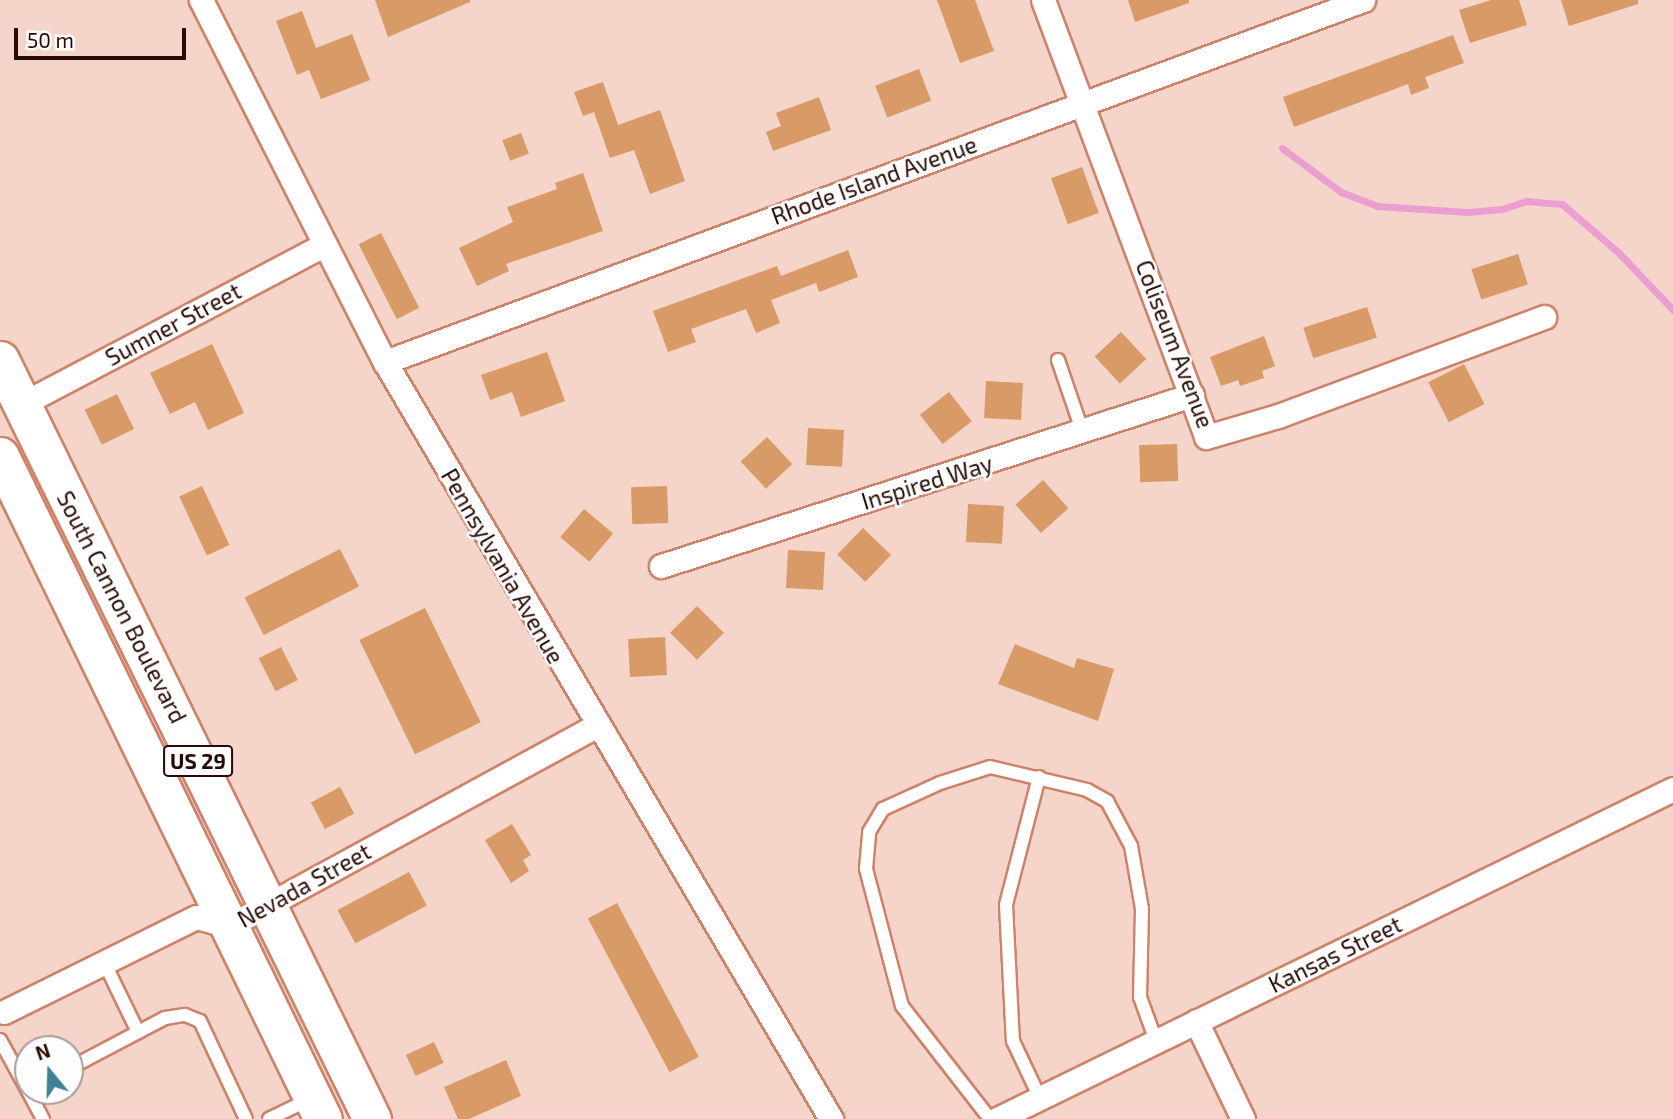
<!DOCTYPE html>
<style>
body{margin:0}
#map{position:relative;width:1673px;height:1119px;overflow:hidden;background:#f5d4c9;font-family:"Exo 2",sans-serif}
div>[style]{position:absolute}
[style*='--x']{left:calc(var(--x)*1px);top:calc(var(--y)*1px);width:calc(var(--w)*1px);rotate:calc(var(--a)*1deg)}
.stream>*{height:7px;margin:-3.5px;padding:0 3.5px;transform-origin:3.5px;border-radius:3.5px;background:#eb9ed2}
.building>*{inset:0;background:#d89a67;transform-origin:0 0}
.roads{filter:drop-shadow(2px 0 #cd8269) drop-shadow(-2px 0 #cd8269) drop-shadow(0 2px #cd8269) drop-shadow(0 -2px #cd8269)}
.lane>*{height:12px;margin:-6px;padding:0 6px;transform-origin:6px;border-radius:6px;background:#fff}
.street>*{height:23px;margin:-11.5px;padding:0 11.5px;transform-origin:11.5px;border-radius:11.5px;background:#fff}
.primary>*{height:37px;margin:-18.5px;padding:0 18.5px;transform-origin:18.5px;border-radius:18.5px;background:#fff}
span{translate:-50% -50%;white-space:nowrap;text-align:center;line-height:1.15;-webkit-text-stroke:5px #fdfdfd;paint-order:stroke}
.shield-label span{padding:2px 5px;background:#fdfdfd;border:2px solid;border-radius:5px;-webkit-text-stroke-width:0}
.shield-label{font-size:21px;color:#260a03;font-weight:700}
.street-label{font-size:23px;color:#260a03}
.north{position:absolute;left:14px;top:1035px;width:70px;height:70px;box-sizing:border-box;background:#fdfdfd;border:2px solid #a79c99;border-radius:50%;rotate:341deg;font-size:19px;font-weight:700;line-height:28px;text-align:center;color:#260a03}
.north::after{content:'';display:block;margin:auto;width:24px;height:32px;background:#418194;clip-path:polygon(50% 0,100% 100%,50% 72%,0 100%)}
.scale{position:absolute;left:14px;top:28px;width:172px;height:32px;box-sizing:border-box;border:4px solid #260a03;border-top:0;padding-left:9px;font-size:21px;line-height:24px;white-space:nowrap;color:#260a03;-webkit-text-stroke:5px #fdfdfd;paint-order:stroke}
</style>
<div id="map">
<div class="stream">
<div style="--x:1282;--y:148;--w:74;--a:36.7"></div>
<div style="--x:1341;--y:192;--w:39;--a:21"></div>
<div style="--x:1377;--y:206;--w:91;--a:3.8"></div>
<div style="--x:1468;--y:212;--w:34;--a:-5"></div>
<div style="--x:1502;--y:209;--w:25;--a:-18"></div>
<div style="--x:1526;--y:201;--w:36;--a:5"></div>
<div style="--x:1562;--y:204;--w:75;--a:40.7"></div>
<div style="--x:1619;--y:253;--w:79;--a:46.5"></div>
</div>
<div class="building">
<div style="clip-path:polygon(375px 0,470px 0,470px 2px,388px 37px)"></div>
<div style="clip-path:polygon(937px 0,975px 0,994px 51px,960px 63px)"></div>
<div style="clip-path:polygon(1128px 0,1189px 0,1189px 3px,1135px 22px)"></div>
<div style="clip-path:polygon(1491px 0,1519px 0,1527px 25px,1470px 43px,1459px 10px)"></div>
<div style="clip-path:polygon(1561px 0,1638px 0,1638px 4px,1569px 26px)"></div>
<div style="clip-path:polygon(302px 11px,316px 48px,352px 34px,370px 80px,321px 99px,309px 70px,297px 75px,276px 21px)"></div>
<div style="clip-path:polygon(1453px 35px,1464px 63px,1425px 77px,1429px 88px,1411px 95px,1408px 84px,1294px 127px,1283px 97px)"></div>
<div style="left:919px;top:69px;width:34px;height:47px;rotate:69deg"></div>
<div style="clip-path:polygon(603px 82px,618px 125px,660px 110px,685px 181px,650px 194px,634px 150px,610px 158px,594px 112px,583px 116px,574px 92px)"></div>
<div style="clip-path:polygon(819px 97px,831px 130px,773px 151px,766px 132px,781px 126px,776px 113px)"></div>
<div style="left:521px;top:133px;width:22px;height:20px;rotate:69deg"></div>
<div style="left:1082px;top:167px;width:49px;height:33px;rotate:70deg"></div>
<div style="clip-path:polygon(583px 173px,603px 231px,506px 264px,509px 271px,477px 286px,459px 248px,513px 222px,507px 207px,557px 189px,555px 183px)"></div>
<div style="left:381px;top:233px;width:84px;height:25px;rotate:63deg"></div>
<div style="clip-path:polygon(848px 250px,858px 277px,819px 292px,816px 283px,771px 300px,780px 323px,756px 333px,746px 309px,691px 329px,696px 342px,668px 352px,653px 311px,777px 266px,781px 276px)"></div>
<div style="left:1518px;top:254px;width:32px;height:49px;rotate:72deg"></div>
<div style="left:1367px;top:307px;width:32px;height:67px;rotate:72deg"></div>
<div style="left:1121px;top:332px;width:37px;height:36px;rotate:47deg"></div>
<div style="clip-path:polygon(1264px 336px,1275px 366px,1262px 371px,1264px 378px,1240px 386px,1238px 380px,1221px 386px,1210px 357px)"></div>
<div style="clip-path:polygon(212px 344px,244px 413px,208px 430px,195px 402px,170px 414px,150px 373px)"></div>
<div style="clip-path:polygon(547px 352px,565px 401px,521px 417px,512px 392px,490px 400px,481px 375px)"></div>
<div style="left:1464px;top:364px;width:45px;height:40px;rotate:63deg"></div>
<div style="left:986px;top:381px;width:37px;height:37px;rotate:3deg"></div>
<div style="left:949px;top:392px;width:37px;height:37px;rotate:52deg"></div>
<div style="left:117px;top:394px;width:39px;height:36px;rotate:64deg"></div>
<div style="left:808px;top:428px;width:36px;height:37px;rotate:3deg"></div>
<div style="left:767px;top:437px;width:37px;height:36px;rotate:47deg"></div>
<div style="left:1177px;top:444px;width:37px;height:38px;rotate:88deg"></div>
<div style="left:1043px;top:480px;width:38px;height:37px;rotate:48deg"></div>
<div style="left:202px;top:486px;width:65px;height:25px;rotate:65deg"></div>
<div style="left:667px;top:486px;width:37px;height:36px;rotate:88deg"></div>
<div style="left:968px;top:504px;width:36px;height:38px;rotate:3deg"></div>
<div style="left:584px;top:509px;width:38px;height:37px;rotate:40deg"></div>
<div style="left:863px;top:528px;width:39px;height:37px;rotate:44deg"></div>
<div style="left:340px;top:549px;width:42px;height:107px;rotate:63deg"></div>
<div style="left:788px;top:550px;width:37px;height:38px;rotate:3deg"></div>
<div style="left:697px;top:606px;width:38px;height:38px;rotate:45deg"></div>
<div style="left:425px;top:608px;width:127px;height:73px;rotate:64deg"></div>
<div style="left:665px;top:637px;width:38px;height:37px;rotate:87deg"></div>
<div style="clip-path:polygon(1015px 644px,1074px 668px,1077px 658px,1114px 669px,1098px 721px,998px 684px)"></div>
<div style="left:281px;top:647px;width:37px;height:25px;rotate:63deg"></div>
<div style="left:340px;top:787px;width:30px;height:33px;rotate:62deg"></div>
<div style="clip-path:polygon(512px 824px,531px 855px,523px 860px,529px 871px,511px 883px,485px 840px)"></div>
<div style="left:409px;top:872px;width:38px;height:81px;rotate:62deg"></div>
<div style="left:617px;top:903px;width:174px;height:33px;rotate:62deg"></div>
<div style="left:434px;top:1042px;width:23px;height:31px;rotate:65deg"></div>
<div style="clip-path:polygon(506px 1060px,521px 1096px,469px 1119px,458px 1119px,444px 1087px)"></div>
</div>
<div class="roads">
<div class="lane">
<div style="--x:1058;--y:360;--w:77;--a:71.1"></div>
<div style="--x:1039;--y:777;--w:132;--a:104.5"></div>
<div style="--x:1006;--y:905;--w:136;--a:87.1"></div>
<div style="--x:1013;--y:1041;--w:63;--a:64.7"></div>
<div style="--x:104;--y:962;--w:78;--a:64.1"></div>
<div style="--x:0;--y:1040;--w:58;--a:61.2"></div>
<div style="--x:70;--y:1068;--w:107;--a:-27.8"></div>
<div style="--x:165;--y:1018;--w:20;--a:-9"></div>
<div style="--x:185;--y:1015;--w:16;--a:22"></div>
<div style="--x:200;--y:1021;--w:108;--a:64.9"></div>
<div style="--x:28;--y:1091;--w:32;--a:62"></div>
<div style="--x:269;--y:1119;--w:46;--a:-26"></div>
<div style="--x:990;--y:1119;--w:143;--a:-127.9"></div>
<div style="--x:902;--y:1006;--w:142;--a:-104.7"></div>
<div style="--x:866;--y:869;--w:37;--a:-85"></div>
<div style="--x:869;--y:832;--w:27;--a:-59"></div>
<div style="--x:883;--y:809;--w:63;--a:-24.5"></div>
<div style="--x:940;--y:783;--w:52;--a:-17.7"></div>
<div style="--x:990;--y:767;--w:100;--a:13.3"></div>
<div style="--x:1087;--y:790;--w:23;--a:29"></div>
<div style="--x:1107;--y:801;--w:51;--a:61.9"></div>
<div style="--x:1131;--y:846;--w:64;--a:80.1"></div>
<div style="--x:1142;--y:909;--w:88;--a:91.3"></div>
<div style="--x:1140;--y:997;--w:47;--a:70"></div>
</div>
<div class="street">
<div style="--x:201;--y:0;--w:406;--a:63.1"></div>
<div style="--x:385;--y:362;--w:879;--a:59.49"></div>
<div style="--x:1043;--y:0;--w:466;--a:69.5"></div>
<div style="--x:1206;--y:437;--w:75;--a:-16.3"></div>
<div style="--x:1278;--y:416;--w:284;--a:-20.4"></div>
<div style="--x:385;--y:362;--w:1043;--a:-20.31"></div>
<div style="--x:22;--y:404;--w:341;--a:-27.8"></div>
<div style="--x:661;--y:566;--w:558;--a:-17.85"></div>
<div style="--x:4;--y:1012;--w:214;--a:-26.3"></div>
<div style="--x:196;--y:917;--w:34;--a:15"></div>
<div style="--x:229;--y:926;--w:419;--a:-28.6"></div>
<div style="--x:1196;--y:1021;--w:109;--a:64.4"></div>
<div style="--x:997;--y:1119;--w:752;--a:-26.02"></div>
</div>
<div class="primary">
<div style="--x:0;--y:360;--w:845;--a:63.89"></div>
<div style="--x:0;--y:456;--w:737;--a:64.03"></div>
</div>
</div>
<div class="shield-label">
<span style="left:198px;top:761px">US 29</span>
</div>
<div class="street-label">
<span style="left:874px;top:180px;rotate:-20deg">Rhode Island Avenue</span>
<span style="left:173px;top:324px;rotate:-28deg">Sumner Street</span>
<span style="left:1175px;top:344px;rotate:69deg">Coliseum Avenue</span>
<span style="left:927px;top:482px;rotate:-17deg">Inspired Way</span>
<span style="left:503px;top:566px;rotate:60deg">Pennsylvania Avenue</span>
<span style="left:122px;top:607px;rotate:63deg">South Cannon Boulevard</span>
<span style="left:304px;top:885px;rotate:-29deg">Nevada Street</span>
<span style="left:1335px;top:954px;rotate:-26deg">Kansas Street</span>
</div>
<div class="north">N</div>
<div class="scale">50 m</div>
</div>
